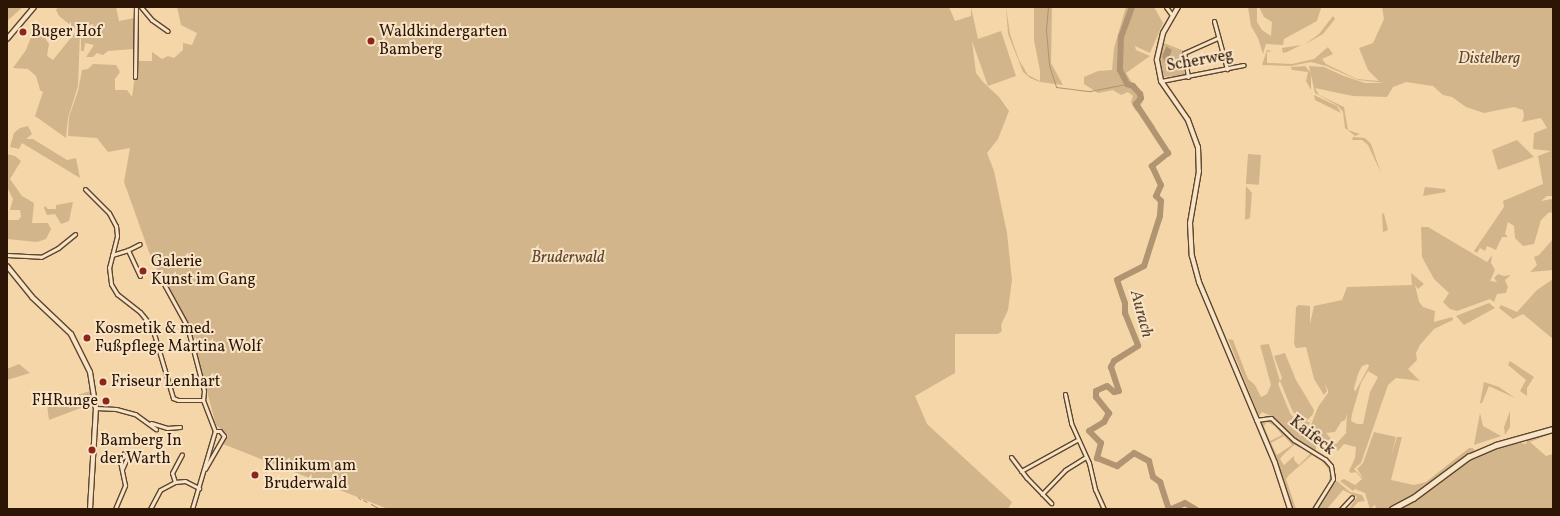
<!DOCTYPE html>
<meta charset="utf-8">
<style>
body{margin:0}
#map{position:relative;width:1560px;height:516px;overflow:hidden;background:#f5d6a8;font-family:Vollkorn,serif}
div>[style]{position:absolute}
[style*='--x']{left:calc(var(--x)*1px);top:calc(var(--y)*1px);width:calc(var(--w)*1px);rotate:calc(var(--a)*1deg)}
.green>*{inset:0;background:#d3b58c;transform-origin:0 0}
.water>*{inset:0;background:#b19471}
.stream>*{height:1px;margin:-0.5px;padding:0 0.5px;transform-origin:0.5px;border-radius:0.5px;background:#b19471}
.river>*{height:6px;margin:-3px;padding:0 3px;transform-origin:3px;border-radius:3px;background:#b19471}
.roads{filter:drop-shadow(1px 0 #5f452e) drop-shadow(-1px 0 #5f452e) drop-shadow(0 1px #5f452e) drop-shadow(0 -1px #5f452e)}
.minor>*{height:3px;margin:-1.5px;padding:0 1.5px;transform-origin:1.5px;border-radius:1.5px;background:#f8e4c6}
.tertiary>*{height:4px;margin:-2px;padding:0 2px;transform-origin:2px;border-radius:2px;background:#f8e4c6}
.secondary>*{height:4.5px;margin:-2.25px;padding:0 2.25px;transform-origin:2.25px;border-radius:2.25px;background:#f8e4c6}
.dots>*{width:11px;height:11px;translate:-50% -50%;box-sizing:border-box;border:2px solid #f8e4c6;border-radius:50%}
span{translate:-50% -50%;white-space:nowrap;text-align:center;line-height:1.15;-webkit-text-stroke:4px #f8e4c6;paint-order:stroke}
.poi-label{font-size:16px;color:#2d1506}
.left{translate:0 -50%;text-align:left}
.right{translate:-100% -50%;text-align:right}
.park-label{font-size:16px;color:#5f452e;font-style:italic}
.street-label{font-size:16px;color:#2d1506}
.water-label{font-size:17px;color:#624831;font-style:italic}
.frame{position:absolute;inset:0;border:8px solid #2d1506;pointer-events:none}
</style>
<div id="map">
<div class="green">
<div style="clip-path:polygon(7px 7px,23px 7px,7px 21px)"></div>
<div style="clip-path:polygon(58px 7px,116px 7px,119px 21px,134px 18px,134px 49px,108px 51px,103px 55px,97px 53px,93px 57px,86px 57px,94px 45px,85px 43px,84px 51px,81px 51px,81px 33px,88px 31px,94px 24px,74px 28px,59px 16px,56px 10px)"></div>
<div style="clip-path:polygon(177px 7px,949px 7px,955px 21px,971px 16px,971px 7px,978px 39px,1001px 31px,1016px 76px,988px 86px,972px 41px,976px 73px,983px 82px,999px 97px,1009px 111px,998px 139px,987px 153px,994px 171px,1007px 233px,1012px 280px,1008px 310px,1001px 325px,1002px 331px,998px 334px,955px 334px,955px 373px,915px 396px,927px 424px,1012px 502px,1008px 509px,388px 509px,223px 444px,228px 435px,216px 425px,189px 325px,167px 290px,149px 252px,124px 182px,130px 148px,108px 152px,97px 138px,68px 136px,69px 117px,78px 91px,82px 70px,88px 69px,93px 64px,116px 65px,120px 72px,115px 79px,115px 90px,127px 90px,132px 97px,137px 61px,152px 61px,152px 52px,162px 59px,168px 56px,174px 58px,183px 50px,183px 43px,192px 45px,197px 33px,181px 25px)"></div>
<div style="clip-path:polygon(1006px 7px,1010px 34px,1019px 60px,1028px 75px,1040px 81px,1040px 71px,1034px 40px,1034px 7px,1052px 7px,1051px 63px,1063px 85px,1040px 82px,1030px 78px,1023px 72px,1008px 34px)"></div>
<div style="clip-path:polygon(1126px 7px,1154px 7px,1163px 23px,1150px 53px,1135px 46px,1136px 50px,1150px 56px,1126px 73px,1134px 86px,1143px 92px,1143px 102px,1140px 106px,1156px 128px,1135px 110px,1131px 102px,1133px 96px,1128px 92px,1121px 95px,1113px 90px,1098px 93px,1084px 84px,1084px 77px,1098px 71px,1112px 70px,1114px 48px)"></div>
<div style="clip-path:polygon(1248px 7px,1257px 7px,1257px 22px,1262px 30px,1271px 36px,1272px 22px,1264px 17px,1259px 7px,1321px 8px,1317px 21px,1284px 39px,1283px 45px,1266px 44px,1263px 54px,1258px 38px,1251px 26px)"></div>
<div style="clip-path:polygon(1382px 7px,1553px 7px,1553px 196px,1547px 196px,1541px 201px,1552px 199px,1553px 212px,1548px 213px,1541px 220px,1534px 244px,1523px 246px,1515px 238px,1514px 226px,1508px 222px,1505px 234px,1508px 237px,1502px 237px,1496px 250px,1487px 246px,1485px 251px,1480px 248px,1477px 253px,1474px 251px,1504px 207px,1503px 201px,1543px 184px,1538px 156px,1551px 151px,1533px 149px,1534px 133px,1547px 128px,1541px 118px,1522px 122px,1524px 116px,1523px 110px,1514px 107px,1484px 113px,1466px 107px,1452px 97px,1443px 95px,1433px 86px,1406px 82px,1393px 87px,1387px 97px,1353px 96px,1315px 88px,1319px 95px,1344px 107px,1348px 130px,1360px 134px,1355px 136px,1345px 128px,1343px 112px,1338px 106px,1315px 93px,1309px 66px,1324px 67px,1344px 76px,1365px 83px,1384px 83px,1358px 80px,1326px 66px,1311px 62px,1291px 66px,1262px 65px,1267px 50px,1272px 51px,1267px 52px,1267px 63px,1292px 64px,1314px 59px,1328px 47px,1333px 54px,1322px 59px,1326px 64px,1357px 79px,1379px 81px,1368px 70px,1359px 48px,1373px 43px,1384px 19px)"></div>
<div style="clip-path:polygon(1333px 16px,1335px 19px,1323px 34px,1305px 44px,1319px 34px)"></div>
<div style="clip-path:polygon(44px 24px,45px 38px,49px 44px,47px 56px,53px 60px,74px 34px,80px 33px,78px 86px,68px 118px,66px 138px,35px 116px,43px 92px,40px 90px,36px 76px,28px 69px,13px 68px,26px 50px,31px 37px,38px 29px,43px 28px)"></div>
<div style="clip-path:polygon(evenodd,1164px 43px,1184px 51px,1182px 57px,1185px 75px,1163px 77px,1160px 57px,1164px 43px,1165px 46px,1172px 50px,1168px 61px,1164px 62px,1162px 56px,1165px 46px)"></div>
<div style="clip-path:polygon(1301px 45px,1287px 52px,1283px 53px,1282px 48px)"></div>
<div style="clip-path:polygon(1305px 66px,1311px 73px,1311px 90px,1306px 81px,1308px 72px,1292px 70px,1291px 67px)"></div>
<div style="clip-path:polygon(1314px 95px,1337px 106px,1341px 113px,1315px 100px)"></div>
<div style="clip-path:polygon(28px 126px,32px 134px,26px 139px,33px 139px,67px 160px,76px 158px,80px 178px,22px 143px,19px 149px,10px 147px,14px 133px,20px 128px)"></div>
<div style="clip-path:polygon(1353px 137px,1365px 138px,1371px 144px,1381px 173px,1368px 145px,1362px 140px,1352px 140px)"></div>
<div style="clip-path:polygon(1517px 140px,1534px 157px,1498px 170px,1492px 150px)"></div>
<div style="clip-path:polygon(7px 154px,15px 156px,21px 161px,10px 179px,22px 196px,34px 203px,32px 223px,48px 223px,51px 229px,46px 239px,37px 242px,7px 239px,8px 220px,18px 220px,21px 217px,20px 210px,10px 210px,13px 199px,7px 187px)"></div>
<div style="left:1248px;top:154px;width:13px;height:30px;rotate:4deg"></div>
<div style="clip-path:polygon(1246px 186px,1252px 193px,1250px 218px,1245px 220px)"></div>
<div style="clip-path:polygon(1425px 187px,1445px 189px,1446px 192px,1423px 196px)"></div>
<div style="clip-path:polygon(73px 202px,69px 221px,61px 224px,55px 214px,47px 215px,44px 208px,45px 206px,48px 209px,56px 209px,56px 205px)"></div>
<div style="clip-path:polygon(1382px 213px,1384px 214px,1388px 230px,1383px 232px)"></div>
<div style="clip-path:polygon(1421px 227px,1428px 227px,1487px 262px,1492px 255px,1491px 263px,1495px 270px,1490px 281px,1497px 282px,1494px 278px,1498px 274px,1504px 276px,1511px 275px,1505px 280px,1508px 287px,1506px 293px,1497px 294px,1494px 302px,1490px 299px,1457px 311px,1450px 309px,1443px 302px,1449px 293px,1434px 279px,1422px 257px)"></div>
<div style="clip-path:polygon(1553px 239px,1553px 270px,1530px 272px,1537px 265px,1534px 257px,1539px 255px)"></div>
<div style="clip-path:polygon(evenodd,1411px 273px,1424px 284px,1418px 289px,1415px 285px,1419px 302px,1423px 307px,1435px 311px,1434px 322px,1452px 317px,1453px 320px,1434px 329px,1420px 345px,1416px 353px,1417px 360px,1408px 369px,1420px 381px,1396px 378px,1388px 385px,1361px 463px,1354px 469px,1364px 479px,1357px 469px,1363px 463px,1374px 432px,1396px 437px,1391px 456px,1397px 437px,1402px 437px,1391px 480px,1414px 485px,1426px 482px,1469px 448px,1473px 448px,1478px 456px,1501px 446px,1521px 443px,1526px 444px,1527px 439px,1553px 430px,1553px 433px,1530px 442px,1546px 456px,1553px 454px,1553px 509px,1376px 509px,1375px 505px,1370px 509px,1365px 493px,1355px 489px,1362px 481px,1353px 491px,1340px 481px,1344px 479px,1355px 485px,1362px 479px,1356px 472px,1351px 473px,1349px 471px,1355px 458px,1356px 447px,1344px 444px,1338px 451px,1322px 438px,1316px 445px,1316px 452px,1294px 438px,1273px 417px,1262px 412px,1259px 416px,1228px 339px,1233px 340px,1248px 379px,1255px 385px,1261px 397px,1267px 394px,1271px 385px,1260px 345px,1269px 344px,1280px 381px,1282px 378px,1274px 356px,1285px 353px,1296px 380px,1314px 410px,1313px 414px,1306px 422px,1310px 422px,1306px 431px,1292px 410px,1280px 381px,1278px 384px,1290px 413px,1307px 435px,1318px 407px,1328px 393px,1328px 390px,1325px 384px,1327px 391px,1324px 395px,1314px 379px,1306px 347px,1296px 348px,1294px 344px,1296px 307px,1299px 305px,1310px 306px,1310px 324px,1314px 306px,1342px 300px,1347px 287px,1412px 285px,1411px 273px,1368px 364px,1369px 366px,1355px 392px,1354px 388px,1358px 374px,1362px 366px,1368px 364px,1411px 273px,1368px 371px,1378px 377px,1370px 392px,1363px 424px,1357px 424px,1351px 421px,1352px 414px,1361px 383px,1368px 371px,1411px 273px,1347px 414px,1346px 433px,1336px 444px,1326px 433px,1335px 432px,1341px 422px,1345px 420px,1347px 414px)"></div>
<div style="clip-path:polygon(1553px 279px,1553px 339px,1523px 314px,1513px 319px,1499px 308px,1501px 305px,1517px 312px,1537px 290px)"></div>
<div style="clip-path:polygon(1489px 303px,1495px 308px,1464px 325px,1456px 316px)"></div>
<div style="clip-path:polygon(1510px 361px,1534px 377px,1527px 388px,1527px 396px,1520px 391px,1526px 380px,1508px 365px)"></div>
<div style="clip-path:polygon(19px 364px,30px 373px,7px 380px,7px 369px)"></div>
<div style="clip-path:polygon(1484px 382px,1499px 387px,1515px 398px,1489px 386px,1482px 403px,1480px 403px)"></div>
<div style="clip-path:polygon(93px 390px,94px 403px,49px 420px,47px 405px)"></div>
<div style="clip-path:polygon(1510px 411px,1510px 427px,1505px 435px,1504px 427px)"></div>
<div style="clip-path:polygon(1480px 413px,1483px 426px,1501px 436px,1474px 445px)"></div>
<div style="clip-path:polygon(evenodd,1267px 419px,1301px 448px,1294px 445px,1283px 455px,1280px 459px,1284px 465px,1294px 456px,1294px 460px,1299px 465px,1311px 453px,1325px 461px,1331px 470px,1332px 479px,1330px 484px,1311px 509px,1329px 483px,1330px 471px,1321px 460px,1312px 455px,1289px 475px,1286px 479px,1296px 509px,1292px 509px,1260px 424px,1261px 421px,1267px 419px,1267px 422px,1275px 426px,1282px 435px,1270px 441px,1264px 426px,1267px 422px,1267px 419px,1284px 436px,1292px 445px,1277px 455px,1271px 443px,1284px 436px)"></div>
<div style="clip-path:polygon(1337px 481px,1350px 492px,1362px 495px,1365px 501px,1358px 502px,1352px 509px,1349px 509px,1357px 497px,1343px 490px,1327px 509px,1319px 509px,1319px 502px)"></div>
</div>
<div class="water">
<div style="clip-path:polygon(1166px 46px,1172px 50px,1168px 61px,1164px 62px,1162px 56px)"></div>
</div>
<div class="stream">
<div style="--x:1048;--y:7;--w:23;--a:95"></div>
<div style="--x:1046;--y:30;--w:35;--a:85"></div>
<div style="--x:1049;--y:65;--w:23;--a:72"></div>
<div style="--x:1056;--y:87;--w:34;--a:7"></div>
<div style="--x:1090;--y:91;--w:38;--a:-11"></div>
<div style="--x:358;--y:497;--w:3;--a:45"></div>
<div style="--x:363;--y:500;--w:4;--a:27"></div>
<div style="--x:371;--y:504;--w:8;--a:30"></div>
<div style="--x:383;--y:508;--w:4;--a:0"></div>
</div>
<div class="river">
<div style="--x:1132;--y:7;--w:32;--a:110"></div>
<div style="--x:1121;--y:37;--w:33;--a:92"></div>
<div style="--x:1120;--y:70;--w:16;--a:63"></div>
<div style="--x:1127;--y:84;--w:6;--a:18"></div>
<div style="--x:1133;--y:86;--w:11;--a:49"></div>
<div style="--x:1140;--y:94;--w:4;--a:76"></div>
<div style="--x:1141;--y:98;--w:8;--a:130"></div>
<div style="--x:1136;--y:104;--w:59;--a:56.9"></div>
<div style="--x:1168;--y:153;--w:21;--a:141"></div>
<div style="--x:1152;--y:166;--w:21;--a:65"></div>
<div style="--x:1161;--y:185;--w:12;--a:114"></div>
<div style="--x:1156;--y:196;--w:7;--a:45"></div>
<div style="--x:1161;--y:201;--w:15;--a:94"></div>
<div style="--x:1160;--y:216;--w:52;--a:107.7"></div>
<div style="--x:1144;--y:266;--w:30;--a:153"></div>
<div style="--x:1117;--y:280;--w:24;--a:71"></div>
<div style="--x:1125;--y:303;--w:10;--a:90"></div>
<div style="--x:1125;--y:313;--w:35;--a:68"></div>
<div style="--x:1138;--y:346;--w:28;--a:148"></div>
<div style="--x:1114;--y:361;--w:7;--a:117"></div>
<div style="--x:1111;--y:367;--w:25;--a:72"></div>
<div style="--x:1119;--y:391;--w:5;--a:169"></div>
<div style="--x:1114;--y:392;--w:9;--a:-139"></div>
<div style="--x:1107;--y:386;--w:12;--a:156"></div>
<div style="--x:1096;--y:391;--w:6;--a:90"></div>
<div style="--x:1096;--y:397;--w:21;--a:51"></div>
<div style="--x:1109;--y:413;--w:10;--a:119"></div>
<div style="--x:1104;--y:422;--w:17;--a:149"></div>
<div style="--x:1089;--y:431;--w:17;--a:45"></div>
<div style="--x:1101;--y:443;--w:16;--a:105"></div>
<div style="--x:1097;--y:458;--w:22;--a:22"></div>
<div style="--x:1117;--y:466;--w:21;--a:-37"></div>
<div style="--x:1134;--y:453;--w:17;--a:28"></div>
<div style="--x:1149;--y:461;--w:16;--a:76"></div>
<div style="--x:1153;--y:477;--w:9;--a:36"></div>
<div style="--x:1160;--y:482;--w:28;--a:72"></div>
<div style="--x:1171;--y:509;--w:15;--a:-23"></div>
<div style="--x:1185;--y:503;--w:12;--a:31"></div>
</div>
<div class="roads">
<div class="minor">
<div style="--x:141;--y:7;--w:17;--a:50"></div>
<div style="--x:152;--y:20;--w:19;--a:35"></div>
<div style="--x:1166;--y:7;--w:10;--a:53"></div>
<div style="--x:1214;--y:21;--w:50;--a:74.8"></div>
<div style="--x:135;--y:77;--w:70;--a:-89.2"></div>
<div style="--x:1188;--y:77;--w:24;--a:-99"></div>
<div style="--x:1184;--y:53;--w:37;--a:-24"></div>
<div style="--x:1161;--y:81;--w:84;--a:-11"></div>
<div style="--x:85;--y:189;--w:34;--a:45"></div>
<div style="--x:109;--y:213;--w:15;--a:62"></div>
<div style="--x:116;--y:226;--w:10;--a:84"></div>
<div style="--x:117;--y:236;--w:32;--a:104"></div>
<div style="--x:109;--y:267;--w:17;--a:83"></div>
<div style="--x:111;--y:284;--w:12;--a:59"></div>
<div style="--x:117;--y:294;--w:29;--a:38"></div>
<div style="--x:140;--y:312;--w:19;--a:51"></div>
<div style="--x:152;--y:327;--w:74;--a:73.5"></div>
<div style="--x:173;--y:398;--w:5;--a:22"></div>
<div style="--x:178;--y:400;--w:25;--a:0"></div>
<div style="--x:7;--y:255;--w:34;--a:3"></div>
<div style="--x:41;--y:257;--w:19;--a:-28"></div>
<div style="--x:58;--y:248;--w:22;--a:-39"></div>
<div style="--x:112;--y:255;--w:17;--a:-17"></div>
<div style="--x:159;--y:275;--w:58;--a:61.2"></div>
<div style="--x:187;--y:326;--w:67;--a:75.3"></div>
<div style="--x:204;--y:391;--w:9;--a:96"></div>
<div style="--x:140;--y:276;--w:29;--a:-115"></div>
<div style="--x:128;--y:250;--w:13;--a:-27"></div>
<div style="--x:1065;--y:394;--w:30;--a:78"></div>
<div style="--x:1071;--y:423;--w:44;--a:65.8"></div>
<div style="--x:1089;--y:463;--w:27;--a:77"></div>
<div style="--x:1095;--y:489;--w:22;--a:66"></div>
<div style="--x:203;--y:400;--w:33;--a:69"></div>
<div style="--x:96;--y:408;--w:20;--a:3"></div>
<div style="--x:116;--y:409;--w:20;--a:15"></div>
<div style="--x:135;--y:414;--w:26;--a:36"></div>
<div style="--x:1256;--y:420;--w:15;--a:-8"></div>
<div style="--x:1271;--y:418;--w:32;--a:44"></div>
<div style="--x:1294;--y:440;--w:36;--a:32"></div>
<div style="--x:1325;--y:459;--w:9;--a:49"></div>
<div style="--x:1331;--y:466;--w:13;--a:81"></div>
<div style="--x:1333;--y:479;--w:36;--a:122"></div>
<div style="--x:151;--y:423;--w:17;--a:17"></div>
<div style="--x:167;--y:428;--w:13;--a:-4"></div>
<div style="--x:1011;--y:457;--w:26;--a:53"></div>
<div style="--x:1027;--y:478;--w:35;--a:46"></div>
<div style="--x:205;--y:469;--w:38;--a:-60"></div>
<div style="--x:224;--y:436;--w:6;--a:-129"></div>
<div style="--x:220;--y:431;--w:5;--a:180"></div>
<div style="--x:1021;--y:471;--w:64;--a:-29"></div>
<div style="--x:175;--y:482;--w:9;--a:-108"></div>
<div style="--x:172;--y:473;--w:21;--a:-62"></div>
<div style="--x:1042;--y:494;--w:33;--a:-46"></div>
<div style="--x:1065;--y:470;--w:25;--a:-32"></div>
<div style="--x:115;--y:509;--w:26;--a:-67"></div>
<div style="--x:125;--y:485;--w:25;--a:-102"></div>
<div style="--x:120;--y:461;--w:8;--a:-67"></div>
<div style="--x:123;--y:454;--w:6;--a:45"></div>
<div style="--x:127;--y:458;--w:12;--a:114"></div>
<div style="--x:150;--y:509;--w:21;--a:-62"></div>
<div style="--x:160;--y:490;--w:17;--a:-28"></div>
<div style="--x:175;--y:482;--w:10;--a:-6"></div>
<div style="--x:185;--y:481;--w:16;--a:27"></div>
<div style="--x:192;--y:509;--w:81;--a:-73.6"></div>
<div style="--x:1341;--y:509;--w:16;--a:-47"></div>
</div>
<div class="tertiary">
<div style="--x:1178;--y:7;--w:30;--a:120"></div>
<div style="--x:1163;--y:33;--w:28;--a:103"></div>
<div style="--x:1157;--y:60;--w:21;--a:79"></div>
<div style="--x:1161;--y:81;--w:47;--a:55.3"></div>
<div style="--x:1188;--y:120;--w:29;--a:70"></div>
<div style="--x:1198;--y:147;--w:24;--a:88"></div>
<div style="--x:1199;--y:171;--w:53;--a:99.8"></div>
<div style="--x:1190;--y:223;--w:33;--a:87"></div>
<div style="--x:1192;--y:256;--w:27;--a:75"></div>
<div style="--x:1199;--y:282;--w:196;--a:67.2"></div>
<div style="--x:1275;--y:463;--w:48;--a:71.9"></div>
<div style="--x:7;--y:39;--w:42;--a:-49.8"></div>
<div style="--x:7;--y:266;--w:40;--a:51"></div>
<div style="--x:32;--y:297;--w:54;--a:43.5"></div>
<div style="--x:71;--y:334;--w:42;--a:63.4"></div>
<div style="--x:90;--y:372;--w:36;--a:81"></div>
<div style="--x:96;--y:408;--w:101;--a:93.4"></div>
</div>
<div class="secondary">
<div style="--x:1392;--y:509;--w:24;--a:-28"></div>
<div style="--x:1413;--y:498;--w:69;--a:-36.7"></div>
<div style="--x:1468;--y:457;--w:30;--a:-23"></div>
<div style="--x:1496;--y:445;--w:59;--a:-15.7"></div>
</div>
</div>
<div class="dots">
<div style="left:23px;top:32px;background:#8f2418"></div>
<div style="left:371px;top:41px;background:#8f2418"></div>
<div style="left:143px;top:271px;background:#8f2418"></div>
<div style="left:87px;top:338px;background:#8f2418"></div>
<div style="left:103px;top:382px;background:#8f2418"></div>
<div style="left:106px;top:401px;background:#8f2418"></div>
<div style="left:92px;top:450px;background:#8f2418"></div>
<div style="left:255px;top:475px;background:#8f2418"></div>
</div>
<div class="poi-label">
<span class="left" style="left:31px;top:32px">Buger Hof</span>
<span class="left" style="left:379px;top:41px">Waldkindergarten<br>Bamberg</span>
<span class="left" style="left:151px;top:271px">Galerie<br>Kunst im Gang</span>
<span class="left" style="left:95px;top:338px">Kosmetik &amp; med.<br>Fußpflege Martina Wolf</span>
<span class="left" style="left:111px;top:382px">Friseur Lenhart</span>
<span class="right" style="left:98px;top:401px">FHRunge</span>
<span class="left" style="left:100px;top:450px">Bamberg In<br>der Warth</span>
<span class="left" style="left:264px;top:475px">Klinikum am<br>Bruderwald</span>
</div>
<div class="park-label">
<span style="left:1489px;top:59px">Distelberg</span>
<span style="left:568px;top:258px">Bruderwald</span>
</div>
<div class="street-label">
<span style="left:1200px;top:61px;rotate:-10deg">Scherweg</span>
<span style="left:1312px;top:436px;rotate:38deg">Kaifeck</span>
</div>
<div class="water-label">
<span style="left:1141px;top:314px;rotate:75deg">Aurach</span>
</div>
<div class="frame"></div>
</div>
